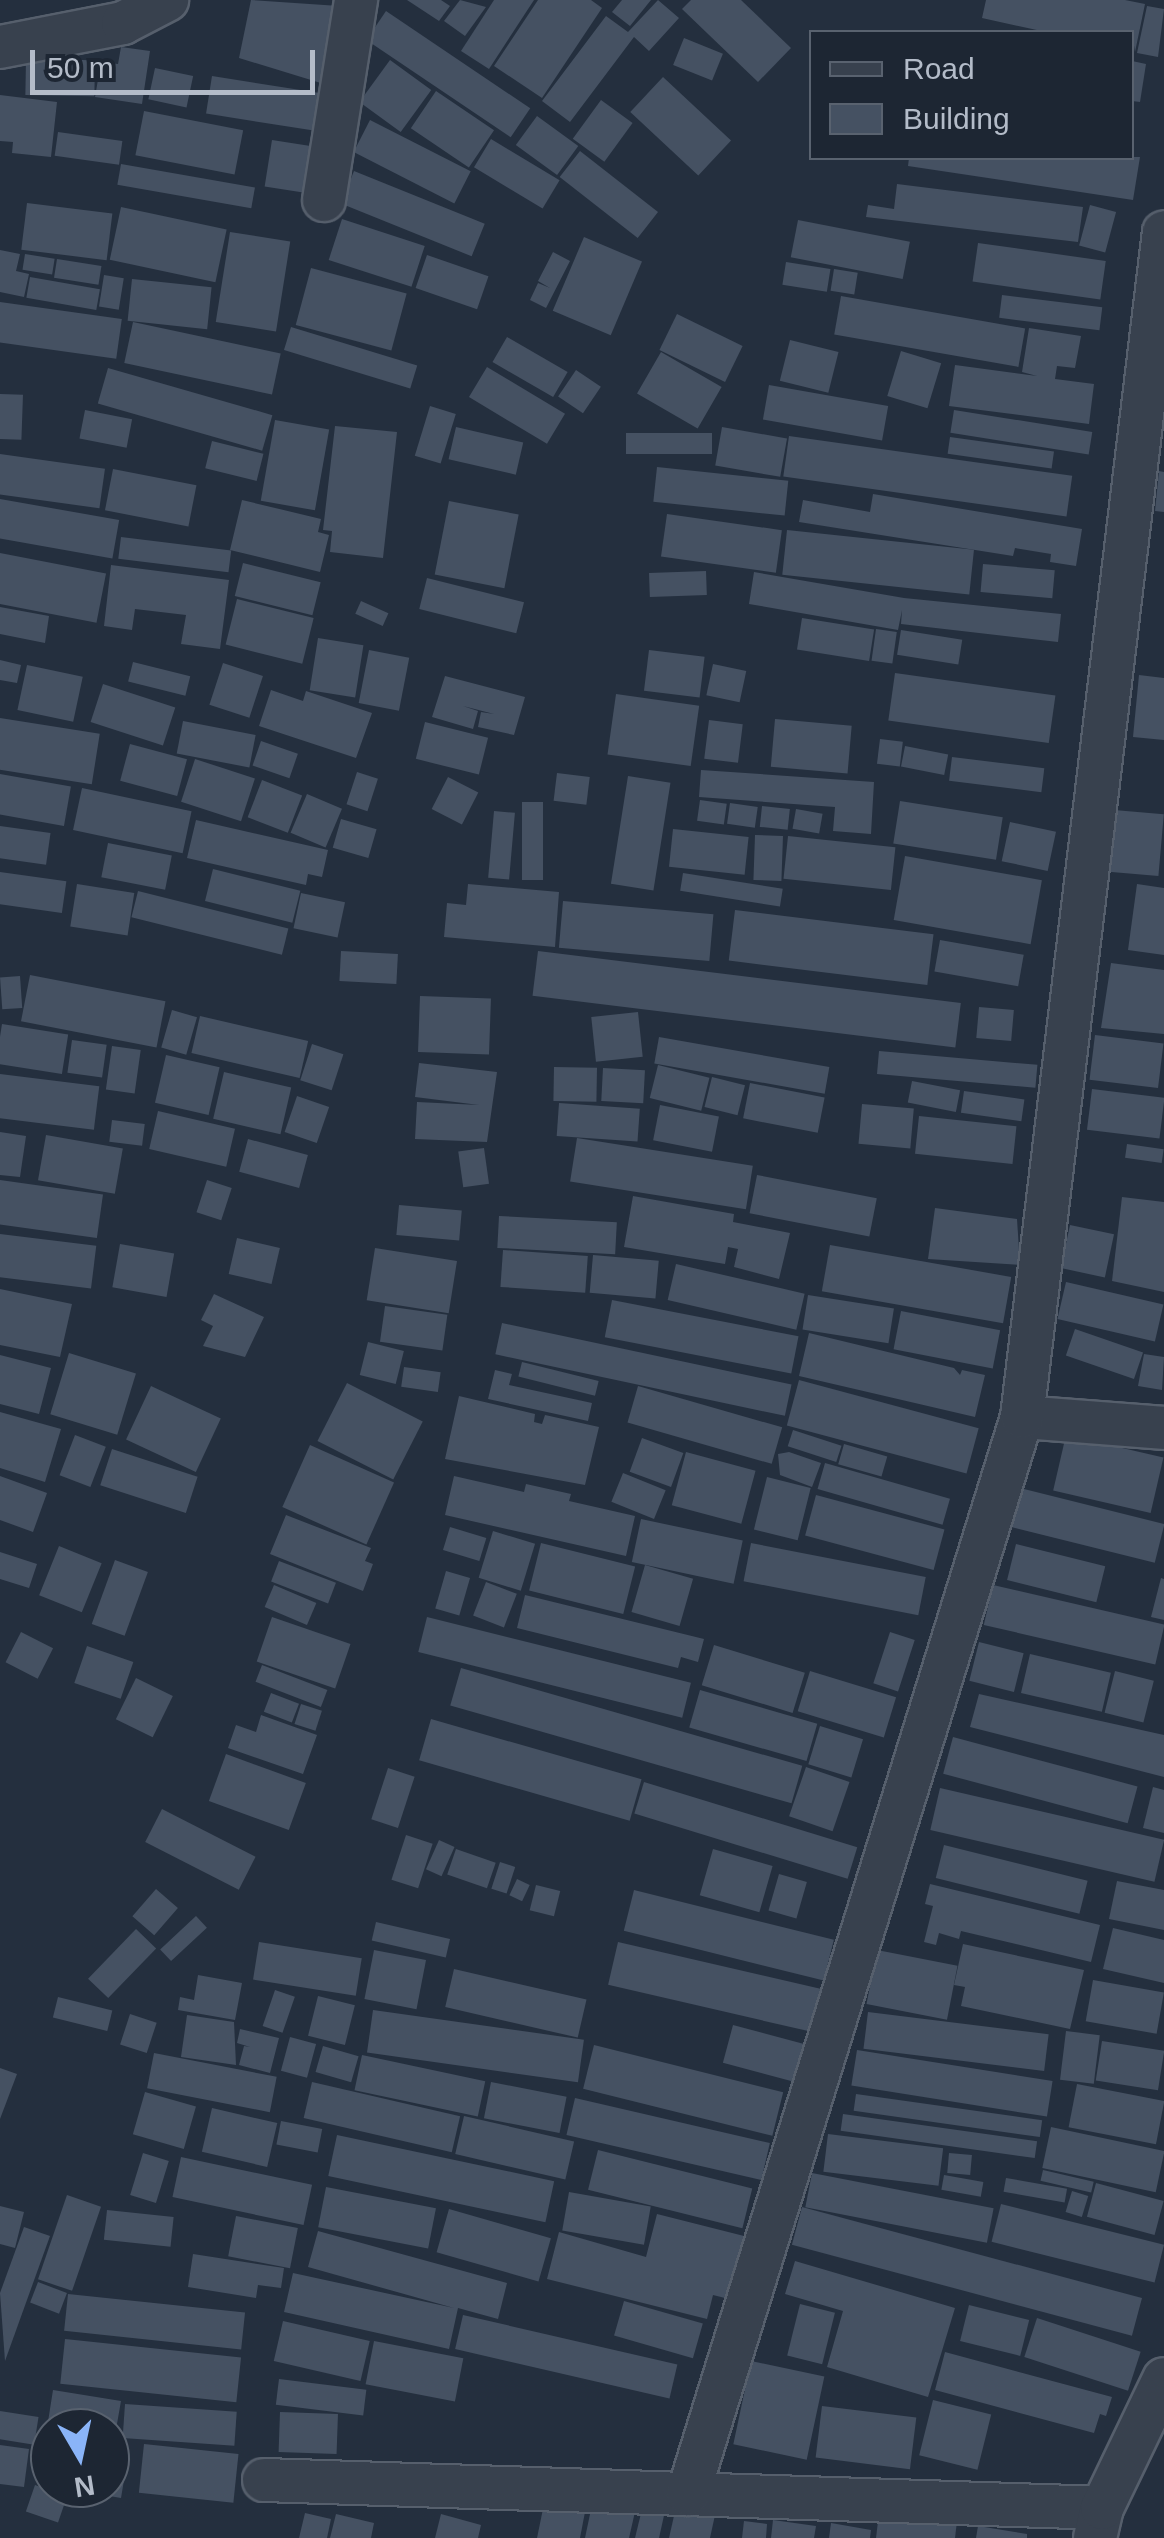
<!DOCTYPE html>
<style>
body{margin:0}
#map{position:relative;width:1164px;height:2538px;overflow:hidden;background:#242f3e;font-family:Arial,sans-serif}
div>[style]{position:absolute}
[style*='--x']{left:calc(var(--x)*1px);top:calc(var(--y)*1px);width:calc(var(--w)*1px);rotate:calc(var(--a)*1deg)}
.building>*{inset:0;background:#455162;transform-origin:0 0}
.roads{filter:drop-shadow(2px 0 #565f6c) drop-shadow(-2px 0 #565f6c) drop-shadow(0 2px #565f6c) drop-shadow(0 -2px #565f6c)}
.street>*{height:42px;margin:-21px;padding:0 21px;transform-origin:21px;border-radius:21px;background:#38414e}
span{translate:-50% -50%;white-space:nowrap;text-align:center;line-height:1.15;-webkit-text-stroke:8px #1d2633;paint-order:stroke}
.legend{position:absolute;left:809px;top:30px;width:325px;height:130px;box-sizing:border-box;background:#1d2633;border:2px solid #59626f;margin:0;padding:12px 18px;list-style:none;font-size:30px;color:#b4bcc9}
.legend li{display:flex;align-items:center;gap:20px;height:50px}
.legend b{width:50px;border:2px solid #59626f}
.north{position:absolute;left:30px;top:2408px;width:100px;height:100px;box-sizing:border-box;background:#1d2633;border:2px solid #59626f;border-radius:50%;rotate:171deg;font-size:28px;font-weight:700;line-height:40px;text-align:center;color:#b4bcc9}
.north::after{content:'';display:block;margin:auto;width:35px;height:45px;background:#8ab4f8;clip-path:polygon(50% 0,100% 100%,50% 72%,0 100%)}
.scale{position:absolute;left:30px;top:50px;width:285px;height:45px;box-sizing:border-box;border:5px solid #b4bcc9;border-top:0;padding-left:12px;font-size:30px;line-height:35px;white-space:nowrap;color:#b4bcc9;-webkit-text-stroke:8px #1d2633;paint-order:stroke}
</style>
<div id="map">
<div class="building">
<div style="clip-path:polygon(251px 0,339px 6px,324px 84px,239px 58px)"></div>
<div style="clip-path:polygon(407px 0,441px 0,450px 6px,439px 21px)"></div>
<div style="clip-path:polygon(460px 0,486px 7px,465px 36px,444px 21px)"></div>
<div style="clip-path:polygon(494px 0,534px 0,489px 69px,461px 51px)"></div>
<div style="clip-path:polygon(538px 0,591px 0,602px 8px,542px 98px,494px 66px)"></div>
<div style="clip-path:polygon(622px 0,651px 0,630px 26px,612px 12px)"></div>
<div style="clip-path:polygon(658px 0,679px 18px,649px 51px,634px 37px,570px 122px,542px 101px,606px 16px,628px 32px)"></div>
<div style="clip-path:polygon(691px 0,741px 0,791px 48px,758px 82px,682px 9px)"></div>
<div style="clip-path:polygon(986px 0,1125px 0,1145px 4px,1135px 52px,1132px 32px,1046px 32px,982px 18px)"></div>
<div style="clip-path:polygon(1147px 6px,1164px 9px,1158px 57px,1137px 53px)"></div>
<div style="left:386px;top:11px;width:174px;height:35px;rotate:34deg"></div>
<div style="left:684px;top:38px;width:42px;height:29px;rotate:22deg"></div>
<div style="clip-path:polygon(121px 47px,150px 51px,142px 104px,95px 97px,101px 62px,118px 64px)"></div>
<div style="left:26px;top:59px;width:69px;height:36px;rotate:1deg"></div>
<div style="left:390px;top:60px;width:51px;height:52px;rotate:36deg"></div>
<div style="clip-path:polygon(1132px 61px,1146px 64px,1140px 102px,1132px 101px)"></div>
<div style="left:155px;top:68px;width:39px;height:32px;rotate:12deg"></div>
<div style="left:212px;top:76px;width:109px;height:38px;rotate:9deg"></div>
<div style="left:663px;top:77px;width:93px;height:48px;rotate:43deg"></div>
<div style="left:436px;top:91px;width:70px;height:45px;rotate:34deg"></div>
<div style="clip-path:polygon(0 95px,57px 102px,51px 157px,12px 153px,13px 142px,0 141px)"></div>
<div style="left:601px;top:100px;width:39px;height:48px;rotate:36deg"></div>
<div style="left:144px;top:111px;width:101px;height:45px;rotate:11deg"></div>
<div style="left:537px;top:116px;width:51px;height:36px;rotate:36deg"></div>
<div style="left:370px;top:120px;width:113px;height:36px;rotate:27deg"></div>
<div style="left:58px;top:132px;width:65px;height:24px;rotate:8deg"></div>
<div style="left:491px;top:139px;width:80px;height:33px;rotate:31deg"></div>
<div style="left:272px;top:140px;width:39px;height:47px;rotate:9deg"></div>
<div style="left:580px;top:151px;width:99px;height:33px;rotate:38deg"></div>
<div style="clip-path:polygon(1140px 157px,1133px 200px,908px 166px,909px 158px)"></div>
<div style="left:121px;top:164px;width:136px;height:21px;rotate:10deg"></div>
<div style="left:354px;top:171px;width:141px;height:35px;rotate:22deg"></div>
<div style="clip-path:polygon(897px 184px,1083px 207px,1078px 242px,866px 217px,868px 205px,894px 209px)"></div>
<div style="left:27px;top:203px;width:86px;height:47px;rotate:7deg"></div>
<div style="left:1090px;top:205px;width:27px;height:42px;rotate:15deg"></div>
<div style="left:121px;top:207px;width:108px;height:54px;rotate:12deg"></div>
<div style="left:342px;top:219px;width:87px;height:43px;rotate:18deg"></div>
<div style="left:798px;top:220px;width:114px;height:38px;rotate:11deg"></div>
<div style="left:230px;top:232px;width:61px;height:91px;rotate:9deg"></div>
<div style="left:584px;top:237px;width:63px;height:80px;rotate:23deg"></div>
<div style="left:978px;top:243px;width:129px;height:39px;rotate:8deg"></div>
<div style="clip-path:polygon(0 250px,20px 254px,16px 271px,29px 274px,24px 297px,0 292px)"></div>
<div style="clip-path:polygon(553px 252px,570px 261px,546px 308px,530px 300px,538px 283px,550px 288px,538px 281px)"></div>
<div style="left:25px;top:254px;width:30px;height:16px;rotate:9deg"></div>
<div style="left:427px;top:255px;width:65px;height:35px;rotate:19deg"></div>
<div style="left:57px;top:259px;width:45px;height:19px;rotate:9deg"></div>
<div style="left:786px;top:262px;width:45px;height:23px;rotate:9deg"></div>
<div style="left:311px;top:268px;width:99px;height:59px;rotate:15deg"></div>
<div style="left:834px;top:269px;width:24px;height:22px;rotate:9deg"></div>
<div style="left:104px;top:275px;width:20px;height:32px;rotate:9deg"></div>
<div style="left:30px;top:277px;width:71px;height:21px;rotate:10deg"></div>
<div style="left:132px;top:279px;width:80px;height:42px;rotate:6deg"></div>
<div style="left:1002px;top:295px;width:101px;height:23px;rotate:7deg"></div>
<div style="left:841px;top:296px;width:187px;height:39px;rotate:10deg"></div>
<div style="left:0;top:302px;width:123px;height:40px;rotate:8deg"></div>
<div style="left:677px;top:314px;width:73px;height:40px;rotate:26deg"></div>
<div style="left:133px;top:322px;width:151px;height:42px;rotate:12deg"></div>
<div style="left:291px;top:327px;width:132px;height:24px;rotate:17deg"></div>
<div style="clip-path:polygon(1029px 328px,1081px 336px,1075px 368px,1057px 366px,1055px 379px,1094px 384px,1089px 424px,949px 406px,955px 365px,1037px 376px,1022px 372px)"></div>
<div style="left:507px;top:337px;width:70px;height:29px;rotate:30deg"></div>
<div style="left:790px;top:340px;width:50px;height:42px;rotate:14deg"></div>
<div style="left:901px;top:351px;width:42px;height:47px;rotate:17deg"></div>
<div style="left:661px;top:352px;width:70px;height:48px;rotate:30deg"></div>
<div style="left:487px;top:367px;width:91px;height:35px;rotate:31deg"></div>
<div style="left:108px;top:368px;width:171px;height:37px;rotate:16deg"></div>
<div style="left:576px;top:370px;width:30px;height:32px;rotate:34deg"></div>
<div style="left:769px;top:385px;width:121px;height:35px;rotate:10deg"></div>
<div style="left:0;top:394px;width:23px;height:45px;rotate:2deg"></div>
<div style="left:430px;top:406px;width:27px;height:52px;rotate:17deg"></div>
<div style="left:85px;top:410px;width:48px;height:29px;rotate:11deg"></div>
<div style="left:954px;top:410px;width:140px;height:23px;rotate:9deg"></div>
<div style="left:275px;top:420px;width:55px;height:82px;rotate:10deg"></div>
<div style="clip-path:polygon(335px 426px,397px 432px,383px 558px,330px 552px,332px 531px,323px 530px)"></div>
<div style="left:456px;top:427px;width:69px;height:33px;rotate:13deg"></div>
<div style="left:722px;top:427px;width:66px;height:39px;rotate:10deg"></div>
<div style="left:626px;top:433px;width:86px;height:21px"></div>
<div style="left:789px;top:436px;width:286px;height:41px;rotate:8deg"></div>
<div style="left:950px;top:437px;width:105px;height:17px;rotate:8deg"></div>
<div style="left:212px;top:441px;width:53px;height:28px;rotate:14deg"></div>
<div style="left:0;top:454px;width:106px;height:40px;rotate:8deg"></div>
<div style="left:657px;top:467px;width:132px;height:35px;rotate:6deg"></div>
<div style="left:113px;top:469px;width:85px;height:42px;rotate:11deg"></div>
<div style="clip-path:polygon(1159px 471px,1164px 472px,1164px 512px,1155px 511px)"></div>
<div style="clip-path:polygon(873px 494px,1082px 529px,1076px 566px,1050px 562px,1051px 554px,1015px 548px,1013px 556px,799px 522px,803px 500px,870px 512px)"></div>
<div style="left:0;top:499px;width:121px;height:39px;rotate:10deg"></div>
<div style="clip-path:polygon(242px 500px,321px 519px,318px 532px,329px 535px,320px 572px,230px 550px)"></div>
<div style="left:449px;top:501px;width:71px;height:75px;rotate:11deg"></div>
<div style="left:667px;top:514px;width:116px;height:43px;rotate:8deg"></div>
<div style="left:787px;top:530px;width:188px;height:45px;rotate:6deg"></div>
<div style="left:121px;top:537px;width:111px;height:22px;rotate:7deg"></div>
<div style="left:0;top:553px;width:108px;height:50px;rotate:11deg"></div>
<div style="left:243px;top:563px;width:80px;height:34px;rotate:14deg"></div>
<div style="left:983px;top:564px;width:72px;height:28px;rotate:5deg"></div>
<div style="clip-path:polygon(111px 565px,229px 580px,220px 649px,181px 644px,186px 615px,135px 609px,132px 630px,104px 626px)"></div>
<div style="left:706px;top:571px;width:24px;height:57px;rotate:88deg"></div>
<div style="clip-path:polygon(754px 572px,904px 598px,1061px 614px,1058px 642px,901px 624px,902px 610px,898px 630px,749px 604px)"></div>
<div style="left:427px;top:578px;width:100px;height:32px;rotate:14deg"></div>
<div style="left:237px;top:599px;width:79px;height:47px;rotate:14deg"></div>
<div style="left:361px;top:601px;width:30px;height:14px;rotate:24deg"></div>
<div style="clip-path:polygon(0 607px,49px 616px,45px 643px,0 634px)"></div>
<div style="left:802px;top:618px;width:73px;height:32px;rotate:9deg"></div>
<div style="left:876px;top:629px;width:21px;height:32px;rotate:8deg"></div>
<div style="left:901px;top:630px;width:62px;height:25px;rotate:9deg"></div>
<div style="left:318px;top:638px;width:46px;height:53px;rotate:9deg"></div>
<div style="left:369px;top:650px;width:41px;height:54px;rotate:11deg"></div>
<div style="left:649px;top:650px;width:56px;height:41px;rotate:7deg"></div>
<div style="clip-path:polygon(0 660px,21px 665px,17px 683px,0 680px)"></div>
<div style="left:133px;top:662px;width:59px;height:20px;rotate:14deg"></div>
<div style="left:223px;top:663px;width:42px;height:44px;rotate:18deg"></div>
<div style="left:713px;top:664px;width:34px;height:32px;rotate:12deg"></div>
<div style="left:27px;top:665px;width:57px;height:46px;rotate:12deg"></div>
<div style="left:895px;top:673px;width:162px;height:48px;rotate:8deg"></div>
<div style="clip-path:polygon(1139px 675px,1164px 678px,1164px 740px,1133px 737px)"></div>
<div style="clip-path:polygon(445px 676px,525px 697px,514px 735px,478px 727px,481px 712px,494px 714px,463px 706px,478px 711px,473px 729px,432px 717px)"></div>
<div style="left:103px;top:684px;width:76px;height:40px;rotate:18deg"></div>
<div style="clip-path:polygon(271px 690px,303px 701px,306px 691px,372px 713px,356px 758px,259px 726px)"></div>
<div style="left:616px;top:694px;width:84px;height:61px;rotate:8deg"></div>
<div style="left:0;top:718px;width:101px;height:51px;rotate:9deg"></div>
<div style="left:775px;top:719px;width:77px;height:48px;rotate:5deg"></div>
<div style="left:709px;top:720px;width:34px;height:39px;rotate:7deg"></div>
<div style="left:183px;top:721px;width:74px;height:33px;rotate:11deg"></div>
<div style="left:425px;top:722px;width:65px;height:38px;rotate:14deg"></div>
<div style="left:880px;top:739px;width:23px;height:25px;rotate:7deg"></div>
<div style="left:261px;top:741px;width:39px;height:26px;rotate:19deg"></div>
<div style="left:130px;top:744px;width:59px;height:38px;rotate:15deg"></div>
<div style="left:905px;top:746px;width:44px;height:21px;rotate:11deg"></div>
<div style="left:952px;top:757px;width:93px;height:24px;rotate:7deg"></div>
<div style="left:195px;top:759px;width:63px;height:45px;rotate:18deg"></div>
<div style="clip-path:polygon(701px 770px,874px 782px,871px 834px,833px 831px,835px 807px,699px 797px)"></div>
<div style="left:357px;top:772px;width:22px;height:34px;rotate:18deg"></div>
<div style="left:557px;top:773px;width:33px;height:28px;rotate:7deg"></div>
<div style="left:0;top:774px;width:72px;height:40px;rotate:10deg"></div>
<div style="left:628px;top:776px;width:43px;height:109px;rotate:9deg"></div>
<div style="left:448px;top:777px;width:34px;height:36px;rotate:27deg"></div>
<div style="left:262px;top:780px;width:43px;height:40px;rotate:21deg"></div>
<div style="left:82px;top:788px;width:112px;height:43px;rotate:12deg"></div>
<div style="left:307px;top:794px;width:38px;height:42px;rotate:23deg"></div>
<div style="left:700px;top:800px;width:27px;height:21px;rotate:8deg"></div>
<div style="left:900px;top:801px;width:104px;height:43px;rotate:9deg"></div>
<div style="left:522px;top:802px;width:21px;height:78px"></div>
<div style="left:730px;top:803px;width:28px;height:21px;rotate:8deg"></div>
<div style="left:762px;top:806px;width:28px;height:21px;rotate:6deg"></div>
<div style="left:796px;top:809px;width:27px;height:20px;rotate:10deg"></div>
<div style="left:1114px;top:810px;width:50px;height:62px;rotate:5deg"></div>
<div style="left:494px;top:811px;width:21px;height:67px;rotate:5deg"></div>
<div style="left:341px;top:819px;width:37px;height:30px;rotate:16deg"></div>
<div style="clip-path:polygon(196px 820px,328px 850px,322px 877px,308px 874px,306px 885px,187px 858px)"></div>
<div style="left:1010px;top:822px;width:47px;height:40px;rotate:12deg"></div>
<div style="left:0;top:826px;width:51px;height:32px;rotate:8deg"></div>
<div style="left:673px;top:829px;width:76px;height:38px;rotate:6deg"></div>
<div style="left:755px;top:835px;width:28px;height:45px;rotate:2deg"></div>
<div style="left:788px;top:836px;width:108px;height:43px;rotate:6deg"></div>
<div style="left:108px;top:843px;width:65px;height:35px;rotate:11deg"></div>
<div style="left:905px;top:856px;width:139px;height:65px;rotate:10deg"></div>
<div style="left:213px;top:869px;width:90px;height:33px;rotate:14deg"></div>
<div style="left:0;top:872px;width:67px;height:32px;rotate:8deg"></div>
<div style="left:683px;top:873px;width:101px;height:18px;rotate:9deg"></div>
<div style="left:77px;top:884px;width:58px;height:43px;rotate:9deg"></div>
<div style="clip-path:polygon(468px 884px,559px 892px,555px 947px,444px 937px,447px 903px,466px 905px)"></div>
<div style="clip-path:polygon(1137px 884px,1164px 888px,1164px 955px,1128px 950px)"></div>
<div style="left:138px;top:891px;width:155px;height:27px;rotate:14deg"></div>
<div style="left:301px;top:893px;width:45px;height:36px;rotate:12deg"></div>
<div style="left:563px;top:901px;width:151px;height:47px;rotate:5deg"></div>
<div style="left:735px;top:910px;width:200px;height:51px;rotate:7deg"></div>
<div style="left:940px;top:940px;width:85px;height:32px;rotate:10deg"></div>
<div style="left:341px;top:951px;width:57px;height:30px;rotate:3deg"></div>
<div style="left:538px;top:951px;width:426px;height:45px;rotate:7deg"></div>
<div style="clip-path:polygon(1111px 963px,1164px 970px,1164px 1034px,1101px 1028px)"></div>
<div style="left:30px;top:975px;width:138px;height:47px;rotate:11deg"></div>
<div style="left:20px;top:976px;width:32px;height:20px;rotate:86deg"></div>
<div style="left:420px;top:996px;width:71px;height:56px;rotate:2deg"></div>
<div style="left:979px;top:1007px;width:35px;height:31px;rotate:5deg"></div>
<div style="left:172px;top:1010px;width:26px;height:39px;rotate:16deg"></div>
<div style="left:638px;top:1012px;width:45px;height:47px;rotate:84deg"></div>
<div style="left:200px;top:1016px;width:111px;height:38px;rotate:13deg"></div>
<div style="left:2px;top:1024px;width:67px;height:40px;rotate:9deg"></div>
<div style="left:1095px;top:1035px;width:69px;height:45px;rotate:7deg"></div>
<div style="left:659px;top:1037px;width:173px;height:27px;rotate:10deg"></div>
<div style="left:72px;top:1040px;width:35px;height:33px;rotate:8deg"></div>
<div style="left:312px;top:1044px;width:33px;height:38px;rotate:18deg"></div>
<div style="left:112px;top:1046px;width:29px;height:44px;rotate:8deg"></div>
<div style="left:879px;top:1051px;width:159px;height:23px;rotate:5deg"></div>
<div style="left:166px;top:1055px;width:55px;height:49px;rotate:13deg"></div>
<div style="clip-path:polygon(419px 1063px,497px 1072px,487px 1142px,415px 1139px,417px 1102px,479px 1105px,415px 1097px)"></div>
<div style="left:658px;top:1065px;width:53px;height:34px;rotate:14deg"></div>
<div style="left:554px;top:1067px;width:43px;height:34px;rotate:1deg"></div>
<div style="left:603px;top:1068px;width:42px;height:33px;rotate:3deg"></div>
<div style="left:224px;top:1072px;width:69px;height:48px;rotate:13deg"></div>
<div style="left:0;top:1074px;width:100px;height:44px;rotate:7deg"></div>
<div style="left:712px;top:1077px;width:34px;height:31px;rotate:14deg"></div>
<div style="left:912px;top:1081px;width:49px;height:22px;rotate:11deg"></div>
<div style="left:750px;top:1083px;width:76px;height:36px;rotate:11deg"></div>
<div style="left:1092px;top:1089px;width:73px;height:41px;rotate:7deg"></div>
<div style="left:964px;top:1091px;width:61px;height:22px;rotate:8deg"></div>
<div style="left:297px;top:1096px;width:34px;height:38px;rotate:19deg"></div>
<div style="left:559px;top:1103px;width:81px;height:33px;rotate:4deg"></div>
<div style="left:862px;top:1104px;width:52px;height:40px;rotate:5deg"></div>
<div style="left:660px;top:1105px;width:60px;height:36px;rotate:11deg"></div>
<div style="left:158px;top:1111px;width:79px;height:39px;rotate:13deg"></div>
<div style="left:919px;top:1116px;width:98px;height:38px;rotate:6deg"></div>
<div style="left:112px;top:1120px;width:33px;height:22px;rotate:7deg"></div>
<div style="clip-path:polygon(0 1132px,26px 1136px,20px 1177px,0 1175px)"></div>
<div style="left:46px;top:1135px;width:78px;height:46px;rotate:10deg"></div>
<div style="left:577px;top:1138px;width:178px;height:44px;rotate:9deg"></div>
<div style="left:248px;top:1139px;width:62px;height:34px;rotate:15deg"></div>
<div style="left:1127px;top:1144px;width:37px;height:14px;rotate:8deg"></div>
<div style="left:484px;top:1148px;width:36px;height:26px;rotate:82deg"></div>
<div style="left:757px;top:1175px;width:122px;height:39px;rotate:11deg"></div>
<div style="left:0;top:1180px;width:104px;height:44px;rotate:8deg"></div>
<div style="left:207px;top:1180px;width:26px;height:34px;rotate:18deg"></div>
<div style="clip-path:polygon(633px 1196px,734px 1214px,733px 1222px,790px 1233px,779px 1279px,734px 1267px,738px 1249px,728px 1247px,725px 1264px,624px 1247px)"></div>
<div style="clip-path:polygon(1122px 1197px,1164px 1202px,1164px 1292px,1112px 1281px)"></div>
<div style="left:399px;top:1205px;width:63px;height:30px;rotate:5deg"></div>
<div style="clip-path:polygon(935px 1208px,1017px 1219px,1020px 1265px,928px 1259px)"></div>
<div style="left:499px;top:1216px;width:118px;height:32px;rotate:3deg"></div>
<div style="left:1070px;top:1225px;width:45px;height:44px;rotate:12deg"></div>
<div style="left:0;top:1234px;width:97px;height:43px;rotate:7deg"></div>
<div style="left:237px;top:1238px;width:44px;height:37px;rotate:13deg"></div>
<div style="left:120px;top:1244px;width:55px;height:44px;rotate:10deg"></div>
<div style="left:830px;top:1245px;width:184px;height:47px;rotate:10deg"></div>
<div style="left:375px;top:1248px;width:83px;height:53px;rotate:9deg"></div>
<div style="left:503px;top:1250px;width:85px;height:37px;rotate:4deg"></div>
<div style="left:593px;top:1255px;width:66px;height:38px;rotate:5deg"></div>
<div style="left:676px;top:1264px;width:132px;height:37px;rotate:13deg"></div>
<div style="left:1066px;top:1282px;width:100px;height:38px;rotate:13deg"></div>
<div style="clip-path:polygon(0 1289px,72px 1304px,60px 1357px,0 1345px)"></div>
<div style="clip-path:polygon(214px 1294px,264px 1317px,245px 1357px,203px 1346px,213px 1326px,201px 1320px)"></div>
<div style="left:808px;top:1295px;width:87px;height:35px;rotate:9deg"></div>
<div style="left:612px;top:1300px;width:190px;height:38px;rotate:11deg"></div>
<div style="left:385px;top:1306px;width:63px;height:36px;rotate:8deg"></div>
<div style="left:901px;top:1311px;width:101px;height:39px;rotate:11deg"></div>
<div style="left:502px;top:1323px;width:296px;height:32px;rotate:12deg"></div>
<div style="left:1075px;top:1329px;width:72px;height:28px;rotate:19deg"></div>
<div style="clip-path:polygon(809px 1333px,954px 1368px,960px 1375px,962px 1370px,985px 1375px,975px 1417px,799px 1376px)"></div>
<div style="left:368px;top:1342px;width:37px;height:34px;rotate:14deg"></div>
<div style="left:69px;top:1353px;width:70px;height:64px;rotate:17deg"></div>
<div style="clip-path:polygon(1144px 1354px,1164px 1357px,1162px 1390px,1138px 1386px)"></div>
<div style="clip-path:polygon(0 1355px,51px 1368px,39px 1414px,0 1404px)"></div>
<div style="left:522px;top:1362px;width:79px;height:15px;rotate:14deg"></div>
<div style="left:404px;top:1367px;width:37px;height:20px;rotate:8deg"></div>
<div style="clip-path:polygon(495px 1370px,512px 1374px,509px 1385px,592px 1403px,588px 1421px,488px 1399px)"></div>
<div style="left:799px;top:1380px;width:186px;height:47px;rotate:15deg"></div>
<div style="left:347px;top:1383px;width:85px;height:65px;rotate:27deg"></div>
<div style="left:151px;top:1386px;width:77px;height:59px;rotate:25deg"></div>
<div style="left:638px;top:1386px;width:150px;height:38px;rotate:16deg"></div>
<div style="clip-path:polygon(459px 1396px,535px 1414px,534px 1422px,542px 1424px,545px 1415px,599px 1427px,585px 1485px,445px 1459px)"></div>
<div style="clip-path:polygon(0 1412px,61px 1429px,45px 1482px,0 1468px)"></div>
<div style="left:793px;top:1430px;width:51px;height:17px;rotate:18deg"></div>
<div style="left:75px;top:1435px;width:33px;height:43px;rotate:21deg"></div>
<div style="left:1066px;top:1435px;width:100px;height:57px;rotate:13deg"></div>
<div style="left:642px;top:1438px;width:44px;height:36px;rotate:20deg"></div>
<div style="left:844px;top:1444px;width:45px;height:21px;rotate:16deg"></div>
<div style="left:310px;top:1445px;width:92px;height:68px;rotate:24deg"></div>
<div style="left:112px;top:1449px;width:90px;height:38px;rotate:18deg"></div>
<div style="left:686px;top:1452px;width:72px;height:55px;rotate:15deg"></div>
<div style="clip-path:polygon(789px 1452px,821px 1463px,812px 1487px,780px 1475px,778px 1454px)"></div>
<div style="left:825px;top:1463px;width:130px;height:27px;rotate:16deg"></div>
<div style="left:623px;top:1473px;width:46px;height:31px;rotate:22deg"></div>
<div style="clip-path:polygon(0 1476px,47px 1493px,33px 1532px,0 1520px)"></div>
<div style="clip-path:polygon(454px 1476px,524px 1492px,526px 1484px,571px 1494px,569px 1501px,635px 1516px,626px 1556px,445px 1515px)"></div>
<div style="left:767px;top:1477px;width:45px;height:54px;rotate:14deg"></div>
<div style="left:1016px;top:1487px;width:153px;height:40px;rotate:14deg"></div>
<div style="left:816px;top:1495px;width:133px;height:42px;rotate:15deg"></div>
<div style="clip-path:polygon(286px 1515px,371px 1548px,365px 1561px,373px 1564px,363px 1591px,270px 1554px)"></div>
<div style="left:641px;top:1519px;width:104px;height:44px;rotate:12deg"></div>
<div style="left:450px;top:1527px;width:38px;height:24px;rotate:17deg"></div>
<div style="left:493px;top:1531px;width:44px;height:49px;rotate:17deg"></div>
<div style="left:541px;top:1543px;width:97px;height:49px;rotate:14deg"></div>
<div style="left:751px;top:1543px;width:178px;height:39px;rotate:11deg"></div>
<div style="left:1016px;top:1544px;width:92px;height:37px;rotate:14deg"></div>
<div style="left:59px;top:1546px;width:46px;height:53px;rotate:22deg"></div>
<div style="clip-path:polygon(0 1552px,37px 1564px,29px 1588px,0 1579px)"></div>
<div style="left:115px;top:1560px;width:35px;height:68px;rotate:20deg"></div>
<div style="left:279px;top:1561px;width:61px;height:22px;rotate:21deg"></div>
<div style="left:645px;top:1565px;width:50px;height:49px;rotate:16deg"></div>
<div style="left:446px;top:1571px;width:25px;height:39px;rotate:16deg"></div>
<div style="clip-path:polygon(1161px 1578px,1164px 1579px,1164px 1620px,1151px 1617px)"></div>
<div style="left:486px;top:1582px;width:33px;height:36px;rotate:21deg"></div>
<div style="left:274px;top:1585px;width:46px;height:24px;rotate:23deg"></div>
<div style="left:993px;top:1585px;width:176px;height:41px;rotate:13deg"></div>
<div style="clip-path:polygon(525px 1595px,704px 1639px,698px 1662px,681px 1657px,678px 1668px,517px 1628px)"></div>
<div style="left:272px;top:1617px;width:83px;height:47px;rotate:19deg"></div>
<div style="left:427px;top:1617px;width:272px;height:36px;rotate:14deg"></div>
<div style="left:21px;top:1632px;width:36px;height:34px;rotate:27deg"></div>
<div style="left:890px;top:1632px;width:26px;height:54px;rotate:18deg"></div>
<div style="left:979px;top:1642px;width:46px;height:40px;rotate:14deg"></div>
<div style="left:714px;top:1645px;width:95px;height:42px;rotate:17deg"></div>
<div style="left:87px;top:1646px;width:49px;height:39px;rotate:19deg"></div>
<div style="left:1030px;top:1654px;width:83px;height:40px;rotate:13deg"></div>
<div style="left:262px;top:1665px;width:70px;height:18px;rotate:21deg"></div>
<div style="left:461px;top:1668px;width:355px;height:39px;rotate:16deg"></div>
<div style="left:810px;top:1671px;width:90px;height:42px;rotate:17deg"></div>
<div style="left:1115px;top:1671px;width:40px;height:43px;rotate:14deg"></div>
<div style="left:136px;top:1678px;width:41px;height:46px;rotate:26deg"></div>
<div style="left:700px;top:1690px;width:122px;height:39px;rotate:16deg"></div>
<div style="left:271px;top:1693px;width:30px;height:20px;rotate:21deg"></div>
<div style="clip-path:polygon(979px 1694px,1164px 1735px,1164px 1777px,970px 1727px)"></div>
<div style="left:301px;top:1704px;width:22px;height:21px;rotate:18deg"></div>
<div style="clip-path:polygon(261px 1715px,317px 1735px,303px 1774px,228px 1748px,236px 1725px,256px 1732px)"></div>
<div style="left:431px;top:1719px;width:219px;height:43px;rotate:16deg"></div>
<div style="left:820px;top:1726px;width:45px;height:40px;rotate:17deg"></div>
<div style="left:953px;top:1737px;width:191px;height:38px;rotate:15deg"></div>
<div style="left:226px;top:1754px;width:85px;height:50px;rotate:20deg"></div>
<div style="left:806px;top:1767px;width:46px;height:52px;rotate:19deg"></div>
<div style="left:388px;top:1768px;width:28px;height:54px;rotate:18deg"></div>
<div style="left:644px;top:1782px;width:223px;height:33px;rotate:17deg"></div>
<div style="clip-path:polygon(1153px 1787px,1164px 1790px,1164px 1833px,1143px 1828px)"></div>
<div style="left:940px;top:1788px;width:230px;height:43px;rotate:13deg"></div>
<div style="left:162px;top:1809px;width:105px;height:37px;rotate:27deg"></div>
<div style="left:406px;top:1835px;width:28px;height:47px;rotate:18deg"></div>
<div style="left:439px;top:1840px;width:17px;height:32px;rotate:24deg"></div>
<div style="left:944px;top:1845px;width:148px;height:34px;rotate:14deg"></div>
<div style="left:456px;top:1849px;width:42px;height:27px;rotate:19deg"></div>
<div style="left:713px;top:1849px;width:62px;height:48px;rotate:16deg"></div>
<div style="left:500px;top:1862px;width:16px;height:28px;rotate:18deg"></div>
<div style="left:779px;top:1874px;width:29px;height:38px;rotate:16deg"></div>
<div style="left:517px;top:1879px;width:14px;height:18px;rotate:25deg"></div>
<div style="clip-path:polygon(1117px 1881px,1164px 1890px,1164px 1930px,1109px 1919px)"></div>
<div style="clip-path:polygon(930px 1884px,1100px 1925px,1091px 1962px,961px 1931px,959px 1939px,939px 1933px,936px 1945px,924px 1942px,933px 1906px,925px 1904px)"></div>
<div style="left:536px;top:1885px;width:25px;height:26px;rotate:14deg"></div>
<div style="left:156px;top:1889px;width:29px;height:36px;rotate:41deg"></div>
<div style="left:634px;top:1890px;width:206px;height:42px;rotate:14deg"></div>
<div style="left:196px;top:1916px;width:16px;height:49px;rotate:47deg"></div>
<div style="left:376px;top:1922px;width:76px;height:19px;rotate:13deg"></div>
<div style="clip-path:polygon(1113px 1928px,1164px 1940px,1164px 1983px,1103px 1969px)"></div>
<div style="left:136px;top:1929px;width:28px;height:69px;rotate:44deg"></div>
<div style="left:259px;top:1942px;width:104px;height:38px;rotate:9deg"></div>
<div style="left:618px;top:1942px;width:211px;height:44px;rotate:13deg"></div>
<div style="clip-path:polygon(963px 1944px,1084px 1970px,1070px 2029px,961px 2006px,965px 1987px,954px 1985px)"></div>
<div style="left:374px;top:1950px;width:53px;height:50px;rotate:11deg"></div>
<div style="left:877px;top:1950px;width:82px;height:55px;rotate:11deg"></div>
<div style="left:454px;top:1969px;width:136px;height:39px;rotate:13deg"></div>
<div style="clip-path:polygon(198px 1975px,242px 1983px,235px 2020px,178px 2010px,180px 1997px,194px 2000px)"></div>
<div style="left:1093px;top:1980px;width:72px;height:42px;rotate:10deg"></div>
<div style="left:275px;top:1990px;width:21px;height:38px;rotate:19deg"></div>
<div style="left:318px;top:1996px;width:38px;height:41px;rotate:14deg"></div>
<div style="left:58px;top:1997px;width:56px;height:21px;rotate:14deg"></div>
<div style="left:373px;top:2010px;width:213px;height:43px;rotate:8deg"></div>
<div style="left:868px;top:2012px;width:182px;height:37px;rotate:7deg"></div>
<div style="left:130px;top:2014px;width:28px;height:32px;rotate:18deg"></div>
<div style="clip-path:polygon(187px 2015px,234px 2022px,236px 2065px,181px 2057px)"></div>
<div style="left:733px;top:2025px;width:88px;height:39px;rotate:15deg"></div>
<div style="clip-path:polygon(240px 2029px,279px 2038px,270px 2073px,239px 2065px,244px 2046px,250px 2047px,237px 2043px)"></div>
<div style="left:1066px;top:2031px;width:34px;height:49px;rotate:7deg"></div>
<div style="left:290px;top:2037px;width:27px;height:35px;rotate:15deg"></div>
<div style="left:1102px;top:2041px;width:63px;height:40px;rotate:9deg"></div>
<div style="left:594px;top:2045px;width:195px;height:45px;rotate:14deg"></div>
<div style="left:323px;top:2046px;width:37px;height:27px;rotate:16deg"></div>
<div style="left:857px;top:2050px;width:198px;height:36px;rotate:9deg"></div>
<div style="left:154px;top:2053px;width:125px;height:36px;rotate:11deg"></div>
<div style="left:362px;top:2055px;width:126px;height:36px;rotate:12deg"></div>
<div style="clip-path:polygon(0 2068px,17px 2074px,0 2119px)"></div>
<div style="left:312px;top:2082px;width:152px;height:37px;rotate:13deg"></div>
<div style="left:491px;top:2082px;width:77px;height:37px;rotate:11deg"></div>
<div style="left:1077px;top:2084px;width:89px;height:44px;rotate:11deg"></div>
<div style="left:145px;top:2092px;width:53px;height:44px;rotate:16deg"></div>
<div style="left:856px;top:2094px;width:188px;height:17px;rotate:8deg"></div>
<div style="left:575px;top:2098px;width:200px;height:38px;rotate:13deg"></div>
<div style="left:212px;top:2108px;width:67px;height:45px;rotate:13deg"></div>
<div style="left:843px;top:2114px;width:196px;height:17px;rotate:8deg"></div>
<div style="left:464px;top:2116px;width:113px;height:39px;rotate:13deg"></div>
<div style="left:281px;top:2121px;width:42px;height:24px;rotate:11deg"></div>
<div style="left:1051px;top:2127px;width:116px;height:42px;rotate:12deg"></div>
<div style="left:828px;top:2134px;width:116px;height:38px;rotate:7deg"></div>
<div style="left:337px;top:2135px;width:222px;height:42px;rotate:12deg"></div>
<div style="left:598px;top:2150px;width:159px;height:41px;rotate:14deg"></div>
<div style="left:143px;top:2153px;width:27px;height:44px;rotate:17deg"></div>
<div style="left:949px;top:2153px;width:23px;height:20px;rotate:5deg"></div>
<div style="left:181px;top:2157px;width:134px;height:41px;rotate:12deg"></div>
<div style="left:1043px;top:2170px;width:52px;height:11px;rotate:13deg"></div>
<div style="left:812px;top:2173px;width:185px;height:35px;rotate:11deg"></div>
<div style="left:944px;top:2175px;width:40px;height:15px;rotate:10deg"></div>
<div style="left:1006px;top:2178px;width:62px;height:14px;rotate:10deg"></div>
<div style="left:1096px;top:2183px;width:70px;height:35px;rotate:15deg"></div>
<div style="left:326px;top:2187px;width:112px;height:41px;rotate:11deg"></div>
<div style="left:1072px;top:2191px;width:17px;height:22px;rotate:17deg"></div>
<div style="left:569px;top:2192px;width:83px;height:39px;rotate:10deg"></div>
<div style="left:67px;top:2195px;width:36px;height:89px;rotate:19deg"></div>
<div style="left:1001px;top:2204px;width:168px;height:39px;rotate:14deg"></div>
<div style="clip-path:polygon(0 2206px,24px 2212px,15px 2248px,0 2244px)"></div>
<div style="left:802px;top:2207px;width:352px;height:39px;rotate:15deg"></div>
<div style="left:449px;top:2209px;width:106px;height:45px;rotate:16deg"></div>
<div style="left:107px;top:2210px;width:67px;height:30px;rotate:6deg"></div>
<div style="clip-path:polygon(657px 2214px,748px 2237px,733px 2300px,713px 2295px,707px 2319px,547px 2279px,559px 2232px,646px 2257px)"></div>
<div style="left:236px;top:2216px;width:63px;height:41px;rotate:11deg"></div>
<div style="clip-path:polygon(24px 2227px,50px 2236px,5px 2361px,0 2293px)"></div>
<div style="clip-path:polygon(318px 2231px,507px 2283px,498px 2319px,458px 2308px,449px 2349px,284px 2312px,293px 2273px,454px 2308px,308px 2267px)"></div>
<div style="clip-path:polygon(193px 2254px,284px 2268px,281px 2288px,258px 2285px,256px 2298px,188px 2287px)"></div>
<div style="clip-path:polygon(795px 2261px,955px 2308px,928px 2397px,827px 2367px,843px 2311px,785px 2294px)"></div>
<div style="left:38px;top:2282px;width:31px;height:22px;rotate:21deg"></div>
<div style="left:68px;top:2294px;width:178px;height:37px;rotate:6deg"></div>
<div style="left:624px;top:2301px;width:82px;height:36px;rotate:16deg"></div>
<div style="left:800px;top:2304px;width:36px;height:53px;rotate:14deg"></div>
<div style="left:969px;top:2305px;width:62px;height:37px;rotate:14deg"></div>
<div style="left:463px;top:2315px;width:220px;height:35px;rotate:13deg"></div>
<div style="left:1037px;top:2318px;width:109px;height:41px;rotate:18deg"></div>
<div style="left:283px;top:2321px;width:89px;height:41px;rotate:13deg"></div>
<div style="left:65px;top:2339px;width:177px;height:45px;rotate:6deg"></div>
<div style="left:374px;top:2341px;width:91px;height:44px;rotate:11deg"></div>
<div style="clip-path:polygon(945px 2352px,1112px 2397px,1106px 2416px,1100px 2414px,1094px 2433px,935px 2390px)"></div>
<div style="left:751px;top:2361px;width:75px;height:85px;rotate:12deg"></div>
<div style="left:279px;top:2379px;width:88px;height:26px;rotate:7deg"></div>
<div style="clip-path:polygon(53px 2390px,121px 2401px,114px 2441px,110px 2428px,47px 2428px)"></div>
<div style="left:933px;top:2400px;width:60px;height:57px;rotate:14deg"></div>
<div style="left:125px;top:2404px;width:112px;height:34px;rotate:4deg"></div>
<div style="left:822px;top:2406px;width:95px;height:52px;rotate:7deg"></div>
<div style="left:0;top:2411px;width:39px;height:28px;rotate:9deg"></div>
<div style="left:280px;top:2412px;width:58px;height:40px;rotate:2deg"></div>
<div style="clip-path:polygon(50px 2433px,50px 2484px,37px 2481px)"></div>
<div style="left:144px;top:2444px;width:95px;height:49px;rotate:6deg"></div>
<div style="clip-path:polygon(0 2445px,29px 2449px,24px 2487px,0 2484px)"></div>
<div style="clip-path:polygon(110px 2446px,129px 2450px,121px 2498px,74px 2490px,110px 2488px)"></div>
<div style="left:35px;top:2485px;width:34px;height:28px;rotate:19deg"></div>
<div style="clip-path:polygon(594px 2495px,637px 2503px,629px 2538px,585px 2538px)"></div>
<div style="clip-path:polygon(544px 2504px,585px 2512px,580px 2538px,537px 2538px)"></div>
<div style="clip-path:polygon(643px 2505px,665px 2511px,659px 2538px,635px 2538px)"></div>
<div style="clip-path:polygon(676px 2507px,715px 2515px,710px 2538px,669px 2538px)"></div>
<div style="clip-path:polygon(305px 2513px,331px 2519px,327px 2538px,299px 2538px)"></div>
<div style="clip-path:polygon(879px 2513px,957px 2521px,955px 2538px,876px 2538px)"></div>
<div style="clip-path:polygon(336px 2514px,374px 2523px,371px 2538px,330px 2538px)"></div>
<div style="clip-path:polygon(441px 2514px,481px 2525px,478px 2538px,435px 2538px)"></div>
<div style="clip-path:polygon(773px 2520px,816px 2526px,814px 2538px,771px 2538px)"></div>
<div style="clip-path:polygon(744px 2521px,767px 2524px,766px 2538px,742px 2538px)"></div>
<div style="clip-path:polygon(831px 2523px,871px 2530px,870px 2538px,829px 2538px)"></div>
<div style="clip-path:polygon(978px 2526px,1027px 2534px,1027px 2538px,976px 2538px)"></div>
</div>
<div class="roads">
<div class="street">
<div style="--x:0;--y:47;--w:125;--a:-11"></div>
<div style="--x:123;--y:23;--w:50;--a:-27.6"></div>
<div style="--x:324;--y:200;--w:203;--a:-80.9"></div>
<div style="--x:1022;--y:1417;--w:142;--a:4.4"></div>
<div style="--x:264;--y:2480;--w:838;--a:1.91"></div>
<div style="--x:688;--y:2494;--w:1128;--a:-72.77"></div>
<div style="--x:1022;--y:1417;--w:1193;--a:-83.17"></div>
<div style="--x:1095;--y:2538;--w:31;--a:-77"></div>
<div style="--x:1102;--y:2508;--w:143;--a:-64.3"></div>
</div>
</div>
<ul class="legend">
<li><b style="height:12px;background:#38414e"></b>Road</li>
<li><b style="height:28px;background:#455162"></b>Building</li>
</ul>
<div class="north">N</div>
<div class="scale">50 m</div>
</div>
